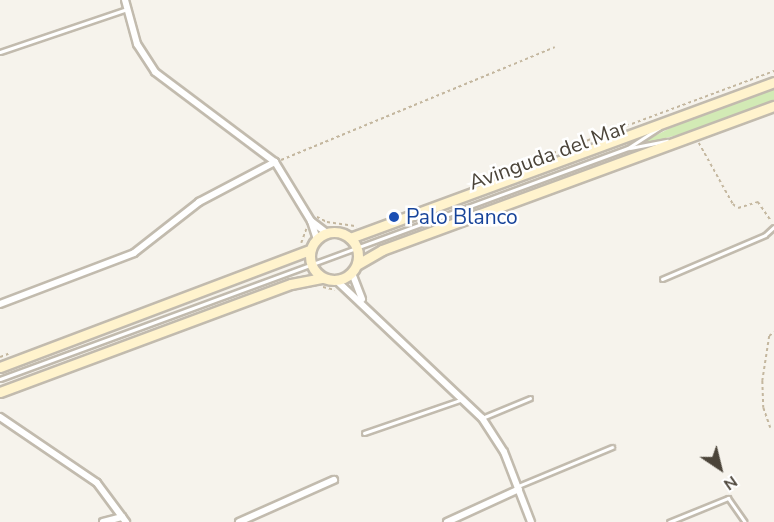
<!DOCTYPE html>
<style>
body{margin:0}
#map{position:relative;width:774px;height:522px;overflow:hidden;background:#f6f3ec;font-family:"Nunito Sans",sans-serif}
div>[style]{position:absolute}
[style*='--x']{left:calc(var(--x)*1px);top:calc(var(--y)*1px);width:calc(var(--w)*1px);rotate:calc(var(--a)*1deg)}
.green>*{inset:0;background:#d2eab5}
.path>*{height:1.5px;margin-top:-0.75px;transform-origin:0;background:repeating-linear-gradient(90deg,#c4b79f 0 3px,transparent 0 6px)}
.roads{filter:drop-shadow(2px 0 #c2bbae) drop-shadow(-2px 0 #c2bbae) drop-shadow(0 2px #c2bbae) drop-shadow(0 -2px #c2bbae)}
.service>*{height:3px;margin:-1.5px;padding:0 1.5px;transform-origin:1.5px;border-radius:1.5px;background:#fff}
.minor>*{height:6px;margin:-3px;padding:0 3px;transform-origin:3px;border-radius:3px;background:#fff}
.secondary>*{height:9px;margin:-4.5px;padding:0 4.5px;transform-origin:4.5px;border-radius:4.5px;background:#fff3cd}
.secondary>.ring{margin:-4.5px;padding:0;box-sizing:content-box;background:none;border:9px solid #fff3cd;border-radius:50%}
.dots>*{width:16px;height:16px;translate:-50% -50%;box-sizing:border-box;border:3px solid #fff;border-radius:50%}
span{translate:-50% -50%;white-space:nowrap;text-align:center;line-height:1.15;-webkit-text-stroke:5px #fff;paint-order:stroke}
.street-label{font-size:21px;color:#4b4439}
.transit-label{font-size:21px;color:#164399}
.left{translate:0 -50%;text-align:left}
.north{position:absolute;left:690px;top:438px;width:60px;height:60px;-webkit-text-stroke:4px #fff;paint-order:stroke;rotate:145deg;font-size:16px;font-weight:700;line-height:24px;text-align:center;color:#4b4439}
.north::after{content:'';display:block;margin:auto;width:21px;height:27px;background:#4b4439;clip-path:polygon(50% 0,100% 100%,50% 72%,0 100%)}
</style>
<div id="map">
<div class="green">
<div style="clip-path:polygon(774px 87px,774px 101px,690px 132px,637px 145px,690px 118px)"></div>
</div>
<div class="path">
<div style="--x:699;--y:143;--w:70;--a:60.9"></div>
<div style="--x:733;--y:204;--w:6;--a:39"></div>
<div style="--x:738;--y:208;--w:21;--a:-17"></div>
<div style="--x:758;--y:202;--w:24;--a:55"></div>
<div style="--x:281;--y:160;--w:296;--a:-22.4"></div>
<div style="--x:497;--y:174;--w:296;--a:-20.4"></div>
<div style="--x:317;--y:217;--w:11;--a:27"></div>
<div style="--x:327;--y:222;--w:30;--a:8"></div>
<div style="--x:301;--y:243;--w:15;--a:-70"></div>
<div style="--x:323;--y:287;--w:12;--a:14"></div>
<div style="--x:0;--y:357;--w:9;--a:-21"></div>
<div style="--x:770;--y:428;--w:21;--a:-109"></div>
<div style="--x:763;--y:408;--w:27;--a:-92"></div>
<div style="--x:762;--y:381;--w:46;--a:-81.2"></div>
<div style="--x:769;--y:336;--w:6;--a:-39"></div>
</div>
<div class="roads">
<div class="service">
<div style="--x:0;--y:52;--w:131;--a:-18.7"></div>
<div style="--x:630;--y:148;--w:38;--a:-11"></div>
<div style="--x:662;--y:279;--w:112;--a:-23.1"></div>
<div style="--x:765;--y:235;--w:12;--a:-42"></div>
<div style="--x:0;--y:379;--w:669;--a:-20.2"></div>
<div style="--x:628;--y:148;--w:37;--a:-33"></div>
<div style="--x:482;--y:418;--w:52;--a:-22.6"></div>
<div style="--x:364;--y:433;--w:105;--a:-19"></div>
<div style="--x:518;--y:486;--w:102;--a:-22.5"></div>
<div style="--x:669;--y:522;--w:64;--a:-22.1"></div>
<div style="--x:728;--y:498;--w:29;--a:55"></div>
</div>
<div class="minor">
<div style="--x:125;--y:0;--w:46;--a:74.7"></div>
<div style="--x:137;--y:44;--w:33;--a:57"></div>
<div style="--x:155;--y:72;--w:150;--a:36.9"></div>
<div style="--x:275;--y:162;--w:69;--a:58.6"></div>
<div style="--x:311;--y:221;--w:19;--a:72"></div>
<div style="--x:311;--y:221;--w:20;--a:37"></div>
<div style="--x:352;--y:273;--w:28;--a:69"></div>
<div style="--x:337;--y:281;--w:199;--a:43.4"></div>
<div style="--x:482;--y:418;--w:40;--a:57.1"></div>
<div style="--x:504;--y:452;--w:75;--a:68.9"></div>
<div style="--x:0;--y:304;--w:143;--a:-20.8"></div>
<div style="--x:134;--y:253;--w:83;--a:-38.1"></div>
<div style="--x:199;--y:202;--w:86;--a:-27.8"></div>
<div style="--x:0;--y:417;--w:117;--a:34.2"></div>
<div style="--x:97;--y:483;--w:49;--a:53.4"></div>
<div style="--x:103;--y:522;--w:20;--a:-15"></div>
<div style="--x:239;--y:522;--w:104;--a:-23.9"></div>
<div style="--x:447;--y:522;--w:79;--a:-24.6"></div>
</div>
<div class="secondary">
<div class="ring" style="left:310px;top:232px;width:39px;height:39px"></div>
<div style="--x:350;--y:238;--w:452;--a:-20.2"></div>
<div style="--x:358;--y:264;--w:28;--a:-30"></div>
<div style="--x:382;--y:250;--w:418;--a:-20.2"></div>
<div style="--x:0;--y:367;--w:331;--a:-20.7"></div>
<div style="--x:0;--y:392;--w:310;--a:-20.4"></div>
<div style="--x:291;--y:284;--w:32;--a:-11"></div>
</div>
</div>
<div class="dots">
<div style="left:394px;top:217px;background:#1a4fb4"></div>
</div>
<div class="street-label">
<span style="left:548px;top:155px;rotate:-20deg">Avinguda del Mar</span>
</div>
<div class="transit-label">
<span class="left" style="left:406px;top:217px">Palo Blanco</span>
</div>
<div class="north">N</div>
</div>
